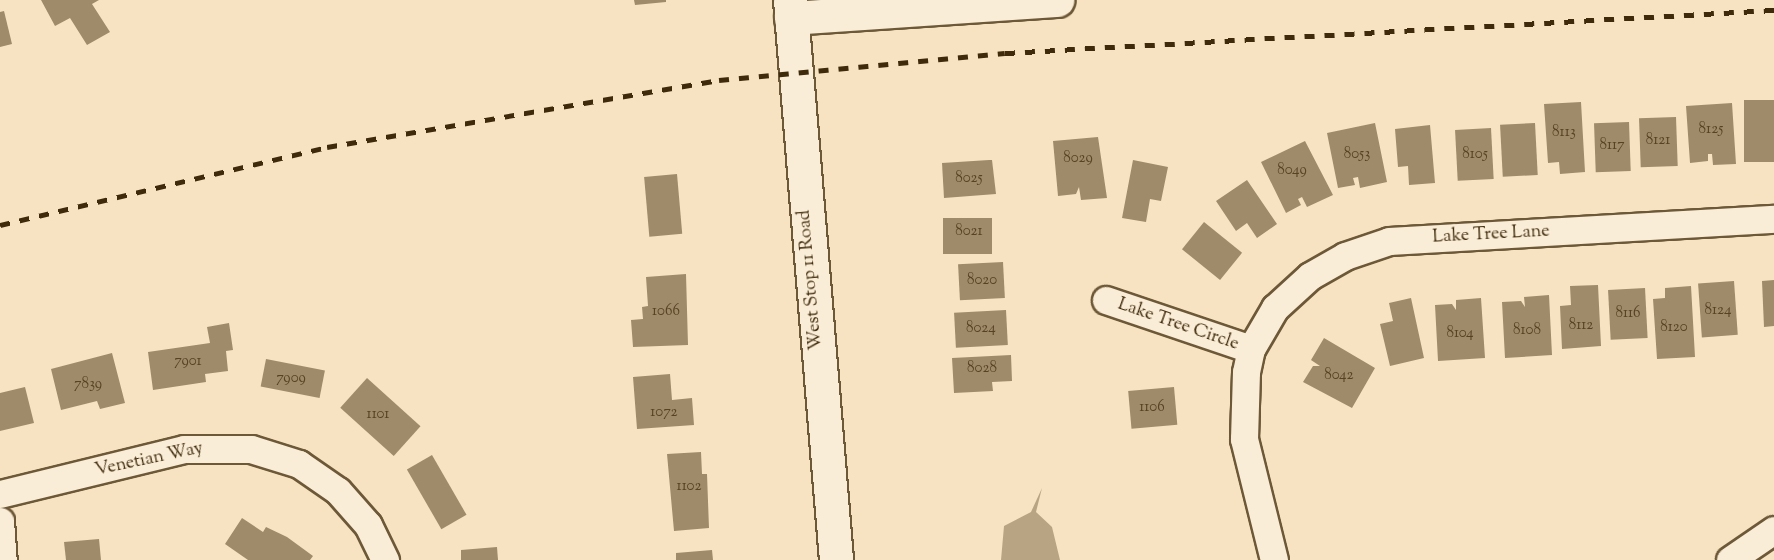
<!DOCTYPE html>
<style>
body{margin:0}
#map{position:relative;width:1774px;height:560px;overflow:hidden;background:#f7e3c1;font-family:"Sorts Mill Goudy",serif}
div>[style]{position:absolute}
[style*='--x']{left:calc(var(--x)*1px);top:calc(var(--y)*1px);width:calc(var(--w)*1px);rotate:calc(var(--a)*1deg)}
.water>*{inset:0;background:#b8a483}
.building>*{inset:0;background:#9f8a6a;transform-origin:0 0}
.roads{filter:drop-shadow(2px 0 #6d5838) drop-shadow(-2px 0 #6d5838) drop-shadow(0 2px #6d5838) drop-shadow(0 -2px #6d5838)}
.minor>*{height:27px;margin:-13.5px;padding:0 13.5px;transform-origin:13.5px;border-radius:13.5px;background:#faedd7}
.tertiary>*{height:33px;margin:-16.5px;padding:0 16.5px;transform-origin:16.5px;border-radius:16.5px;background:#faedd7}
.secondary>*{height:33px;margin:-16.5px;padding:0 16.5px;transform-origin:16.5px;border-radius:16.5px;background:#faedd7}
.rail>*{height:4.5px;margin-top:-2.25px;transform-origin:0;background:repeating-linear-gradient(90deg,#3f2a0b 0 10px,transparent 0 20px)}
span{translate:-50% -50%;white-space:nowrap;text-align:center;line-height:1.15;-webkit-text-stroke:4.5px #faedd7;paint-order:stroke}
.number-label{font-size:15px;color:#574223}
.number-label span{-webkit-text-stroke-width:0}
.street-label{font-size:18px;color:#3f2a0b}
</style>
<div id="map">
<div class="water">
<div style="clip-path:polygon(1042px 488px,1036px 512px,1052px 527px,1060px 560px,1001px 560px,1004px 526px,1031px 512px)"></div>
</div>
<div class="building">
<div style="clip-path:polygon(41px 0,99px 0,92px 4px,110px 32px,87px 45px,70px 18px,55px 26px)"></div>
<div style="clip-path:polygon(634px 0,666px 0,666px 2px,635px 5px)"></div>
<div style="clip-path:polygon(4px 11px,12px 44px,0 47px,0 12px)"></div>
<div style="left:1774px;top:100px;width:62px;height:30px;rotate:90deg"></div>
<div style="clip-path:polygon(1581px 102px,1585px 172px,1560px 174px,1559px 162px,1548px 163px,1544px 104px)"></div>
<div style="clip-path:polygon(1732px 103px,1736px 164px,1713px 165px,1712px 154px,1708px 154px,1708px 161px,1690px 163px,1686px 106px)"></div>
<div style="left:1676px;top:117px;width:49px;height:37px;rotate:88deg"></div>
<div style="left:1629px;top:122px;width:49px;height:35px;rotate:88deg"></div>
<div style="clip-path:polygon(1375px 123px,1387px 182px,1360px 188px,1358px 177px,1353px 178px,1355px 185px,1338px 188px,1327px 133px)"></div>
<div style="left:1535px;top:123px;width:52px;height:35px;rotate:87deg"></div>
<div style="clip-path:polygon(1430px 125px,1435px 183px,1409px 185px,1408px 166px,1398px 167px,1395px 129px)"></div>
<div style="left:1491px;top:128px;width:51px;height:36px;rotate:87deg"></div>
<div style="clip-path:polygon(1098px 137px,1107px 198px,1081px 200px,1079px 187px,1076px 194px,1058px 196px,1053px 141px)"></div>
<div style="clip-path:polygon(1305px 141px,1333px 195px,1307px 207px,1302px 197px,1298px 199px,1301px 205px,1286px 213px,1261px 162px)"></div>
<div style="clip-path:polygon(989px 160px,992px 160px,996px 194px,944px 198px,942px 163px)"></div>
<div style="clip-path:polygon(1133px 160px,1168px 167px,1161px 201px,1150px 199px,1146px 222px,1122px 218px)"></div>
<div style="left:677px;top:174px;width:60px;height:33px;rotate:85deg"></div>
<div style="clip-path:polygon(1247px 180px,1277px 224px,1257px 238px,1247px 223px,1236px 231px,1216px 201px)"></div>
<div style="left:992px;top:218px;width:36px;height:49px;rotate:90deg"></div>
<div style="left:1204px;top:222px;width:49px;height:35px;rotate:39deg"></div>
<div style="left:1003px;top:262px;width:36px;height:45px;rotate:87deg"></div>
<div style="clip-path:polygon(686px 274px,688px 345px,633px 347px,631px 320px,643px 319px,642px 307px,648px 306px,646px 277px)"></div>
<div style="clip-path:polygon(1774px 280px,1774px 326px,1764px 327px,1762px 281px)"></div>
<div style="left:1734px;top:281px;width:54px;height:36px;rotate:86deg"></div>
<div style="clip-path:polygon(1598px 285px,1601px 346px,1562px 349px,1560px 306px,1571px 305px,1570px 286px)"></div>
<div style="clip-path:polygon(1691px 286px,1695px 357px,1657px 359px,1653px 299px,1665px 298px,1665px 288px)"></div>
<div style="left:1645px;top:288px;width:50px;height:37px;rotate:87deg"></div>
<div style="clip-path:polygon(1549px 295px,1552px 355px,1505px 358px,1502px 302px,1521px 301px,1525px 307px,1524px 297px)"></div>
<div style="clip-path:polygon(1411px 298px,1424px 358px,1390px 366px,1380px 324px,1393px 321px,1389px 303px)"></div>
<div style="clip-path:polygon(1481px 298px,1485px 358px,1438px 361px,1435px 305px,1452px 304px,1456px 310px,1456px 300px)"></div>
<div style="left:1006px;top:310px;width:35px;height:52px;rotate:87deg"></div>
<div style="clip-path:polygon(229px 323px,233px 350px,226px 351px,228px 371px,205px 374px,206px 382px,153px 390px,148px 352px,210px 343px,207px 327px)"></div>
<div style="clip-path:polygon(1324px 338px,1375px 368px,1352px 408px,1303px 382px,1313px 366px,1320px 366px,1311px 360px)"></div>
<div style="clip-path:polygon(112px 353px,125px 403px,100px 409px,97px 401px,61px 410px,51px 369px)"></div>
<div style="clip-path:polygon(1011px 355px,1012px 381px,992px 382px,993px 391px,954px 393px,952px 358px)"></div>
<div style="left:266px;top:359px;width:60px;height:28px;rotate:11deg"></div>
<div style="clip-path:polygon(670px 374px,672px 400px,692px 398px,694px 425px,637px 429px,633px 377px)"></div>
<div style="left:367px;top:378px;width:72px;height:40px;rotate:42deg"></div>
<div style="clip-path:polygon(25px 387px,34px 423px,0 431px,0 393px)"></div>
<div style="left:1174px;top:387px;width:38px;height:46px;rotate:85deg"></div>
<div style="clip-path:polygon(701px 452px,702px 474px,707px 474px,709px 528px,674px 531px,667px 454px)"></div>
<div style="left:432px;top:455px;width:69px;height:29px;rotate:60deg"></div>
<div style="clip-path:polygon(242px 518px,263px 532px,266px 527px,287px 537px,313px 556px,310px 560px,248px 560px,225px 544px)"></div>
<div style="clip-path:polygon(99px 539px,101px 560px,66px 560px,64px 542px)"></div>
<div style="clip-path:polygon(497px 547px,498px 560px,461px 560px,461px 550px)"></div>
<div style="clip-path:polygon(712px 550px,713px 560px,676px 560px,676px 553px)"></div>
</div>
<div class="roads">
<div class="minor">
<div style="--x:1106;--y:300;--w:153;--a:18.7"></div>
<div style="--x:0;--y:494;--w:189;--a:-13.7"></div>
<div style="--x:184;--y:449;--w:67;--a:0"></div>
<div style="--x:251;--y:449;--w:50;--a:17.4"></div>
<div style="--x:299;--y:464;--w:47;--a:34.7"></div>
<div style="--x:338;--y:491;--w:45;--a:48.6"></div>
<div style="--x:368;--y:525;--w:39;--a:64"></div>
<div style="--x:0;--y:521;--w:39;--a:86"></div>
<div style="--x:1274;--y:560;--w:125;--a:-103.9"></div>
<div style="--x:1244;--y:439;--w:67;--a:-88.3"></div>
<div style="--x:1246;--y:372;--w:24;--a:-78"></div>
<div style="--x:1251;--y:349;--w:48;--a:-59.7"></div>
<div style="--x:1275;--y:308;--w:47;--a:-42.4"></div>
<div style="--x:1310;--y:276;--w:40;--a:-29.7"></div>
<div style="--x:1345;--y:256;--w:46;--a:-18.8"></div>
<div style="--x:1389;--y:241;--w:386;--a:-3.3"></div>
<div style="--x:1730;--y:560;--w:53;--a:-34.3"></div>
</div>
<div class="tertiary">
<div style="--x:791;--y:18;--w:267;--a:-3.9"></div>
</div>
<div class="secondary">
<div style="--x:790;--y:0;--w:562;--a:85.3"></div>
</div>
</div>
<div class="rail">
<div style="--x:0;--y:225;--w:336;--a:-13.4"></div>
<div style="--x:327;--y:147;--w:398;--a:-9.7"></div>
<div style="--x:719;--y:80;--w:287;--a:-5.4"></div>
<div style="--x:1005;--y:53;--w:770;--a:-3.2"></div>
</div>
<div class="number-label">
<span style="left:1711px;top:130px">8125</span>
<span style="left:1564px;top:133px">8113</span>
<span style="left:1658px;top:141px">8121</span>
<span style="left:1612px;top:146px">8117</span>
<span style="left:1357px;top:155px">8053</span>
<span style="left:1475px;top:155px">8105</span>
<span style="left:1078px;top:159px">8029</span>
<span style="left:1292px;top:171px">8049</span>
<span style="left:969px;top:179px">8025</span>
<span style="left:969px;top:232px">8021</span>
<span style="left:982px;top:281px">8020</span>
<span style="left:1718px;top:311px">8124</span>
<span style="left:666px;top:312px">1066</span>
<span style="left:1628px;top:314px">8116</span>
<span style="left:1581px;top:326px">8112</span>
<span style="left:1674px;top:328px">8120</span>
<span style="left:981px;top:329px">8024</span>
<span style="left:1527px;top:331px">8108</span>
<span style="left:1460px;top:334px">8104</span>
<span style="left:188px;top:362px">7901</span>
<span style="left:982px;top:369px">8028</span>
<span style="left:1339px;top:376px">8042</span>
<span style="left:291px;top:379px">7909</span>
<span style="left:88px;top:385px">7839</span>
<span style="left:1152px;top:408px">1106</span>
<span style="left:664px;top:413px">1072</span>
<span style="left:378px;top:415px">1101</span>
<span style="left:689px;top:487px">1102</span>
</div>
<div class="street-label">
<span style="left:1491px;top:235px;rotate:-3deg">Lake Tree Lane</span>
<span style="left:811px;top:280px;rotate:-95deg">West Stop 11 Road</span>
<span style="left:1178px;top:325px;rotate:19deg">Lake Tree Circle</span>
<span style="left:149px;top:460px;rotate:-12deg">Venetian Way</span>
</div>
</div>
